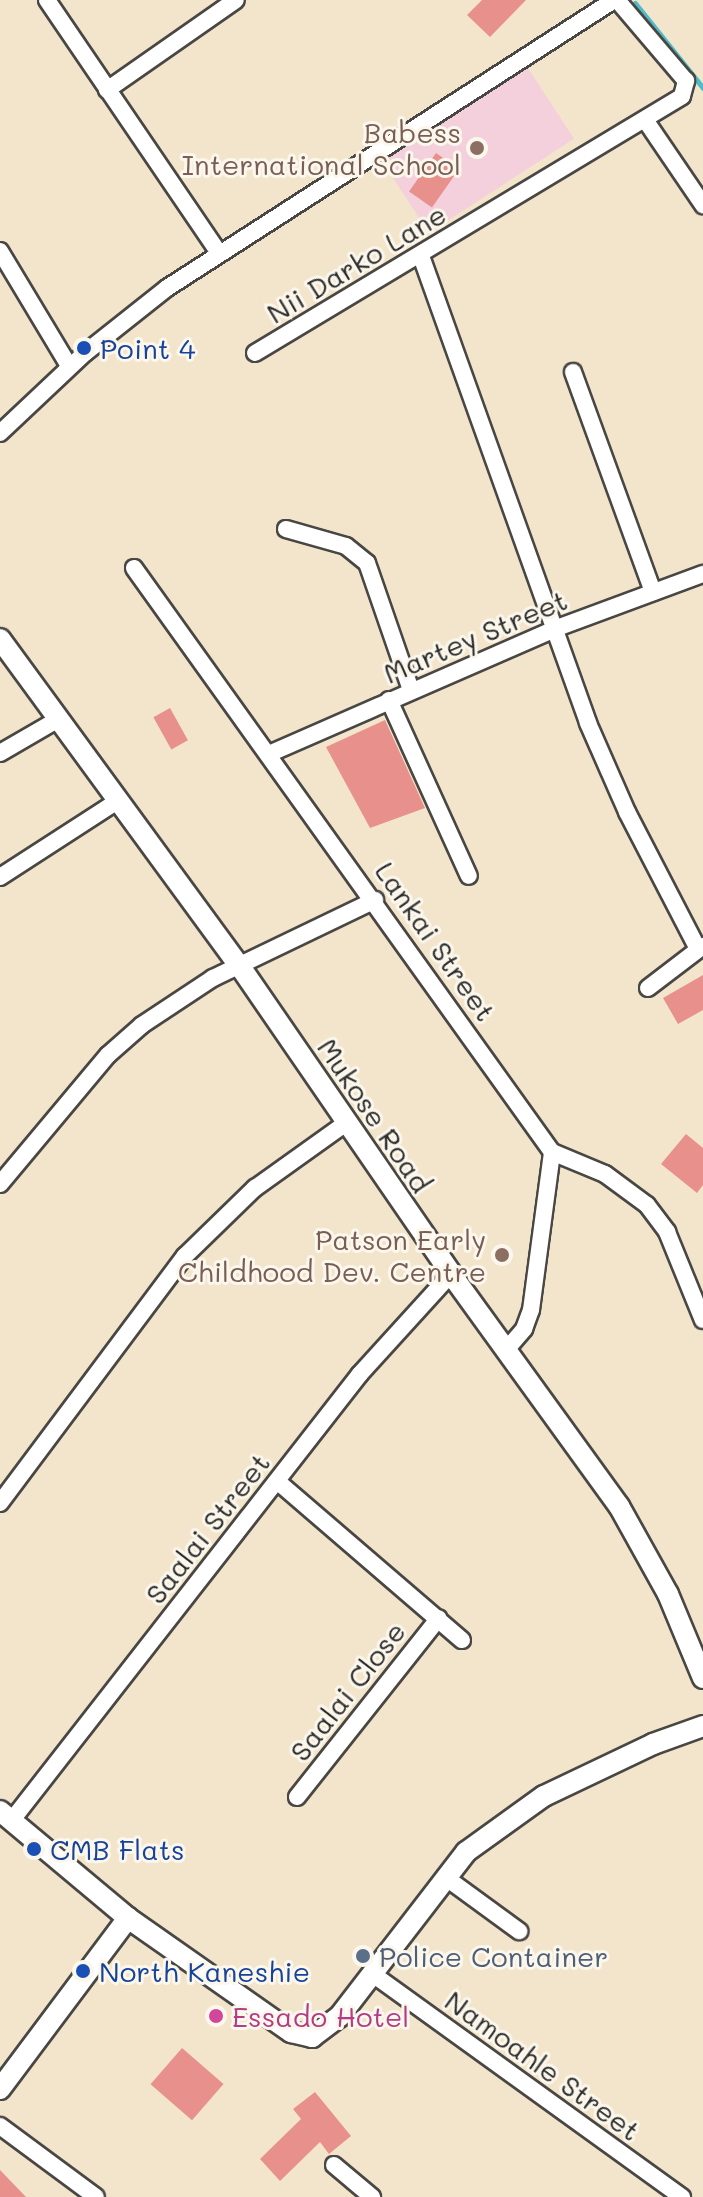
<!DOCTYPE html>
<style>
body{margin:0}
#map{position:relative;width:703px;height:2197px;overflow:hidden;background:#f3e5cb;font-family:Mali,sans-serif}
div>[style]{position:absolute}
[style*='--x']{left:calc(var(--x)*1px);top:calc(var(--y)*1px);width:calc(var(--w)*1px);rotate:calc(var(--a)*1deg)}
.built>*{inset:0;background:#f4cfdc;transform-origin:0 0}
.stream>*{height:5px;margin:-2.5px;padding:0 2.5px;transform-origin:2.5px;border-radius:2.5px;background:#4fbbc9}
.building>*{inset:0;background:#e8908b;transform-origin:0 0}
.roads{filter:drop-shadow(2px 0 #494743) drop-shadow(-2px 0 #494743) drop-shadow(0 2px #494743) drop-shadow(0 -2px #494743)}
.minor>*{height:16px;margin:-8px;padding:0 8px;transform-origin:8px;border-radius:8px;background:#fff}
.tertiary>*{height:20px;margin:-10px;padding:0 10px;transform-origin:10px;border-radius:10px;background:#fff}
.dots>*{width:22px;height:22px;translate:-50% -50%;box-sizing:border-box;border:4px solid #fbf7ec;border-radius:50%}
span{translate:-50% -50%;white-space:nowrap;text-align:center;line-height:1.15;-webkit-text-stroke:6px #fbf7ec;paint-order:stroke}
.education-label{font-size:28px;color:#785e54}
.right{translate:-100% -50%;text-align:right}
.street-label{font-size:28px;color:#2b2b2b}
.transit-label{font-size:28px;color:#164399}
.left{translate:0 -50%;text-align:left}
.service-label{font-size:28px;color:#4e5e75}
.hotel-label{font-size:28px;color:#b23c85}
</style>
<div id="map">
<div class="built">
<div style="left:526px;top:65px;width:88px;height:173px;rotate:57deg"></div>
</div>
<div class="stream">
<div style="--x:635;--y:3;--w:109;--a:51.3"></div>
</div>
<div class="building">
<div style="clip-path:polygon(482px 0,526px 0,490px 37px,467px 15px)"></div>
<div style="left:436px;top:153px;width:28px;height:47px;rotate:35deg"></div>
<div style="left:170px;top:708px;width:37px;height:19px;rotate:61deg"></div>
<div style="clip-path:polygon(385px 720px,425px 808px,370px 828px,326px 747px)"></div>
<div style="clip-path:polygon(703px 975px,703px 1010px,678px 1024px,663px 998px)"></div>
<div style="clip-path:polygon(686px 1134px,703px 1148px,703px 1185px,697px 1193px,661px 1164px)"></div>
<div style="left:182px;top:2048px;width:55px;height:48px;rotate:41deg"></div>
<div style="clip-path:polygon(315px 2092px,351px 2136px,329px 2154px,320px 2142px,280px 2181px,260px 2159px,301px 2119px,293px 2109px)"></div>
<div style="clip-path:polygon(0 2170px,26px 2197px,0 2197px)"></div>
</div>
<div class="roads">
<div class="minor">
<div style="--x:47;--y:0;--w:306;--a:55.8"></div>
<div style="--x:107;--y:90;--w:157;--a:-34.9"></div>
<div style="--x:646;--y:121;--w:102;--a:55.8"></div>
<div style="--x:0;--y:251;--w:134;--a:59"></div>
<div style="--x:421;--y:256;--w:496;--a:70.3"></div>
<div style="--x:588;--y:723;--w:97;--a:66.3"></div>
<div style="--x:627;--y:812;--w:154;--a:62.6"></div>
<div style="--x:255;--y:353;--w:498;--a:-31"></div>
<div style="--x:682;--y:96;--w:16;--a:-75"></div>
<div style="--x:686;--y:81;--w:106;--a:-130.4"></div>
<div style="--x:573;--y:372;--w:234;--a:70"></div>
<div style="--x:0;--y:433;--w:117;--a:-43.3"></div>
<div style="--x:85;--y:353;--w:105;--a:-38.4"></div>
<div style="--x:167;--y:288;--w:532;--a:-32.79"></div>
<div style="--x:286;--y:529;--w:62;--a:15.8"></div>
<div style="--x:346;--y:546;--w:27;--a:39"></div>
<div style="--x:367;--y:563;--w:134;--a:70.9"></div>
<div style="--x:134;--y:568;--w:718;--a:54.41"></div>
<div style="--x:552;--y:1152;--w:57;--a:22.5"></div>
<div style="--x:605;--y:1174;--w:52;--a:36.4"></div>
<div style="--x:647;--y:1205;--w:34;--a:53"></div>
<div style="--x:667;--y:1232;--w:95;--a:67.8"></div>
<div style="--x:389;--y:700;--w:193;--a:65.6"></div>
<div style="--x:0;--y:753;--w:66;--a:-30.1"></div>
<div style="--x:271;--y:753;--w:312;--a:-23.6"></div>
<div style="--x:557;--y:628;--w:156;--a:-20.3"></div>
<div style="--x:0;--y:877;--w:142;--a:-32.9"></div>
<div style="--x:648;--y:988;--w:69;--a:-37.4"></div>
<div style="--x:0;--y:1184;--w:168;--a:-50.1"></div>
<div style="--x:108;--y:1055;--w:45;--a:-41.4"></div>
<div style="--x:142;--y:1025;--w:85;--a:-33.5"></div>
<div style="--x:213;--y:978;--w:180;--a:-25.7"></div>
<div style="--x:506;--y:1350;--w:28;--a:-49"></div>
<div style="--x:524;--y:1329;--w:20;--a:-70"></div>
<div style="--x:531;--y:1310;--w:159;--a:-82.4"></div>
<div style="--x:277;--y:1481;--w:244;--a:40.7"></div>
<div style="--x:0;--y:1503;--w:309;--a:-53.2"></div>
<div style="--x:185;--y:1256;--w:98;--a:-44.2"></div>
<div style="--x:255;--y:1188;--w:112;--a:-35.5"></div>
<div style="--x:297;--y:1797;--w:228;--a:-51.6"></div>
<div style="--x:12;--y:1820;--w:566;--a:-52.04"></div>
<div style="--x:360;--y:1374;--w:135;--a:-47.7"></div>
<div style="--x:445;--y:1877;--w:92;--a:36.1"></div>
<div style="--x:374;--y:1975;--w:380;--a:35.8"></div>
<div style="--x:0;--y:2126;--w:119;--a:36.5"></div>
<div style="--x:334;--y:2165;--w:50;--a:40.1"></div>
</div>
<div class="tertiary">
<div style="--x:0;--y:639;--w:404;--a:53.8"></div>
<div style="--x:239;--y:965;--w:375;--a:55.5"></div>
<div style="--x:451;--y:1274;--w:286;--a:54.1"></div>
<div style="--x:619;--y:1506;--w:101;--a:60.9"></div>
<div style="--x:668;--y:1594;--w:91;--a:67.4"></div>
<div style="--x:0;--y:1811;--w:167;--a:39.9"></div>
<div style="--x:128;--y:1918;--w:199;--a:35"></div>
<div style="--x:291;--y:2032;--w:22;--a:13"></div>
<div style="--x:312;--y:2037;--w:34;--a:-37"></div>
<div style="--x:339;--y:2017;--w:208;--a:-52.4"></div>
<div style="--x:466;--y:1852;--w:96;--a:-35.7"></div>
<div style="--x:544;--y:1796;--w:121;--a:-25.5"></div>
<div style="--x:653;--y:1744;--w:53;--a:-19.8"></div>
<div style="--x:0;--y:2089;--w:214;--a:-53.2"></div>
</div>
</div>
<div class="dots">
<div style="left:477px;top:148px;background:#8d6e63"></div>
<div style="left:84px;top:348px;background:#1a4fb4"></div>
<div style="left:502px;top:1255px;background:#8d6e63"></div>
<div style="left:34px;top:1849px;background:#1a4fb4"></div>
<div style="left:363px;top:1956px;background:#5c6f8a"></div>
<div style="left:83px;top:1971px;background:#1a4fb4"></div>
<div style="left:216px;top:2016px;background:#d1479c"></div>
</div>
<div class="education-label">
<span class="right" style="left:461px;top:148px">Babess<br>International School</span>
<span class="right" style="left:486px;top:1255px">Patson Early<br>Childhood Dev. Centre</span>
</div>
<div class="street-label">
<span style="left:356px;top:263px;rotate:-31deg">Nii Darko Lane</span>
<span style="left:475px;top:636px;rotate:-23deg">Martey Street</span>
<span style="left:436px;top:941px;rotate:55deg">Lankai Street</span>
<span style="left:375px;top:1115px;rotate:56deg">Mukose Road</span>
<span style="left:207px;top:1528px;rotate:-52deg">Saalai Street</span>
<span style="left:347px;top:1691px;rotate:-52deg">Saalai Close</span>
<span style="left:543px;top:2065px;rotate:36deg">Namoahle Street</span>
</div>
<div class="transit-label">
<span class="left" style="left:100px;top:348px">Point 4</span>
<span class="left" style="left:50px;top:1849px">CMB Flats</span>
<span class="left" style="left:99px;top:1971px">North Kaneshie</span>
</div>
<div class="service-label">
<span class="left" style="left:379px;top:1956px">Police Container</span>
</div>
<div class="hotel-label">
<span class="left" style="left:232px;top:2016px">Essado Hotel</span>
</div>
</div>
